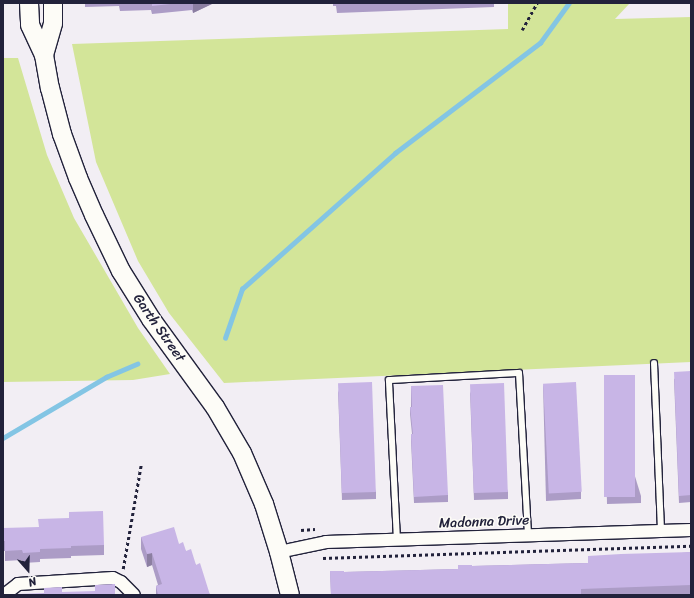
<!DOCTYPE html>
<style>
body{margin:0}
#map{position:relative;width:694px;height:598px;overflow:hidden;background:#f2eef4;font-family:Sriracha,sans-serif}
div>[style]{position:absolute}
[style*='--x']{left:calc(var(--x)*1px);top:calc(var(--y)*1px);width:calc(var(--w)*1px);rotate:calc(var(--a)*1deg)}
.green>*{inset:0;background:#d3e599}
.stream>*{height:4.5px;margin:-2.25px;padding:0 2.25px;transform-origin:2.25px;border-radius:2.25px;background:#83c5e4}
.path>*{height:2.5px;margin-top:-1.25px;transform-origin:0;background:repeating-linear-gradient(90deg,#22223b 0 3px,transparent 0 6px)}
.roads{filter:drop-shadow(1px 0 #22223b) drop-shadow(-1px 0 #22223b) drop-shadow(0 1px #22223b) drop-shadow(0 -1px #22223b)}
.lane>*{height:6px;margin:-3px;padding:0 3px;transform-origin:3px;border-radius:3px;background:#fdfcf7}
.street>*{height:12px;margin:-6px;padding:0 6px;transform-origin:6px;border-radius:6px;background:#fdfcf7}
.secondary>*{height:18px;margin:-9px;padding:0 9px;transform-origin:9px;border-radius:9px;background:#fdfcf7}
.wall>*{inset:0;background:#ac9cc6}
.shaded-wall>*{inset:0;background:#8c7fa1}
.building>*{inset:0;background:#c8b5e6;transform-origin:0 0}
span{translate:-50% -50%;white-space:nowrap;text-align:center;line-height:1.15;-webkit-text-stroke:3px #fdfcf7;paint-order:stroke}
.street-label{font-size:14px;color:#22223b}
.frame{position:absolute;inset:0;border:4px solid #22223b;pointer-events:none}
.north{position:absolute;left:8px;top:550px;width:40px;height:40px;-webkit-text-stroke:3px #fdfcf7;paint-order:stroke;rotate:160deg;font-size:11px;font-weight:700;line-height:16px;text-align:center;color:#22223b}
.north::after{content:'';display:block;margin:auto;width:14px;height:18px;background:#22223b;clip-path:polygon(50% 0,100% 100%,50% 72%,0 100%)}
</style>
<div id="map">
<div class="green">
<div style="clip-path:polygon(508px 3px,630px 3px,615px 19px,691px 17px,691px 362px,224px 383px,169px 313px,138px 261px,96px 162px,72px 44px,508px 29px)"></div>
<div style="clip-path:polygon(3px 58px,18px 58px,47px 155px,74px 218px,138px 328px,170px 374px,133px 380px,3px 382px)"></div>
</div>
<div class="stream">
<div style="--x:225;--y:338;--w:52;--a:-70.9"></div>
<div style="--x:242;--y:289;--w:205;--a:-41.6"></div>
<div style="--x:395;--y:153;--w:182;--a:-37.2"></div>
<div style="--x:540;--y:43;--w:49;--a:-54.1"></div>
<div style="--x:3;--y:438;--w:120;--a:-30.6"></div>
<div style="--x:106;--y:377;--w:34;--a:-23"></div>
</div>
<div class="path">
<div style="--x:522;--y:30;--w:31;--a:-61"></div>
<div style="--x:301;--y:530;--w:14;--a:-4"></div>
<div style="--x:323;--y:558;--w:368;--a:-1.9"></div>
<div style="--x:123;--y:569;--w:106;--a:-80.2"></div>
</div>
<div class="roads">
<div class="lane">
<div style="--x:654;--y:363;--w:168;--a:87.6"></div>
<div style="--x:397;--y:540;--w:160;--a:-92.9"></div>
<div style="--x:389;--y:380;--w:130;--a:-3.1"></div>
<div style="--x:519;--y:373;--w:163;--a:86.8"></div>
</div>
<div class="street">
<div style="--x:279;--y:552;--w:48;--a:-12"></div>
<div style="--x:326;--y:542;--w:365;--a:-1.9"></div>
<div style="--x:4;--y:595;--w:18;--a:-38"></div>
<div style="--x:18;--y:584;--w:95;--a:-3.6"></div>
<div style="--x:113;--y:578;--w:9;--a:27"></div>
<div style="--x:121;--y:582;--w:18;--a:45"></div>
</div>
<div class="secondary">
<div style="--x:29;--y:3;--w:22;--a:87"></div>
<div style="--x:30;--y:25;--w:33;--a:65"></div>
<div style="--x:44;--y:55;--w:34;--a:80"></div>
<div style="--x:50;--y:88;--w:48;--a:75.4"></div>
<div style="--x:62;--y:134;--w:47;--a:70"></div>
<div style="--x:78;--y:178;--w:40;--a:66.6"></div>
<div style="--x:94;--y:215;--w:62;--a:64.3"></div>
<div style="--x:121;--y:271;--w:57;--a:58"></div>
<div style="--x:151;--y:319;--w:109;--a:54"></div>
<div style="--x:215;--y:407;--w:53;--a:59.6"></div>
<div style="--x:242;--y:453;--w:56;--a:66.7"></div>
<div style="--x:264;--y:504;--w:50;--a:72.6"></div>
<div style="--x:279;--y:552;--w:44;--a:75.7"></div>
<div style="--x:44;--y:55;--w:33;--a:-74"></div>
<div style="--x:53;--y:23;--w:20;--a:-90"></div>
</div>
</div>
<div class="wall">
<div style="clip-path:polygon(85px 3px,214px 3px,193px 13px,192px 10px,152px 14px,151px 10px,120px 11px,119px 6px,85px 7px)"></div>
<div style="clip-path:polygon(333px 3px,494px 3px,494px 7px,337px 13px,336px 6px,333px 6px)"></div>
<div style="clip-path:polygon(691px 371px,691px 502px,679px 503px,674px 379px)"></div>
<div style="clip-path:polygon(604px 375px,641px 496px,641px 503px,607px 504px)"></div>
<div style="clip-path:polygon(543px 384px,581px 492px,581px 499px,546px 501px)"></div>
<div style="clip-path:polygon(411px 386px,448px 495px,448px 502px,414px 503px,411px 441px,411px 434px,412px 434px,410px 414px,410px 407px,411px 407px)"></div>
<div style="clip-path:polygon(338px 390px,376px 492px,376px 499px,342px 500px)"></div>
<div style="clip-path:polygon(470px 391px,508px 492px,508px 499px,474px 500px)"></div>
<div style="clip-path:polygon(3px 528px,104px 545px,104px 555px,71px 556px,71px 558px,40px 559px,40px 562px,23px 563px,22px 560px,5px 561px,5px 551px,3px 551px)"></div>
<div style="clip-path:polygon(141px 537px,179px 544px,186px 551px,196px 565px,210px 595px,156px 595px,156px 586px,158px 585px,152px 565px,147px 567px,141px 549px)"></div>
<div style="clip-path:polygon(691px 552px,691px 595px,331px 595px,330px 571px,344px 572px,458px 569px,472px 566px,588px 563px)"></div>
</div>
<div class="shaded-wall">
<div style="clip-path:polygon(196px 3px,214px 3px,193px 13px,193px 4px)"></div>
<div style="clip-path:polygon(152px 553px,152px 565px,147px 567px,147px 554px)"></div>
</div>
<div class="building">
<div style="clip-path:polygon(152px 3px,179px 3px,152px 6px)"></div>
<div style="clip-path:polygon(691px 371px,691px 495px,679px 496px,674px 372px)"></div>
<div style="left:604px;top:375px;width:31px;height:122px"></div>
<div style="left:372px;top:382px;width:110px;height:34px;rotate:88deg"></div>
<div style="left:576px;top:382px;width:110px;height:33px;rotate:87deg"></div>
<div style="left:504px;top:383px;width:109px;height:34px;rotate:88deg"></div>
<div style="clip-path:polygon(443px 385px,448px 495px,414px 497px,411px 434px,413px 434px,410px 407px,412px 407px,411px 386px)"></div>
<div style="clip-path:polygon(103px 511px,104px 545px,71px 546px,71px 548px,40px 549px,40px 552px,23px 553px,22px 550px,5px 551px,5px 541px,3px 541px,3px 528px,39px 527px,38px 519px,69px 518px,69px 512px)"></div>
<div style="clip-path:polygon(174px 527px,179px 544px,183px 542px,186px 551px,191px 549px,196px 565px,200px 563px,210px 595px,158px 595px,156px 586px,162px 584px,152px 553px,147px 554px,141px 537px)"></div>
<div style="clip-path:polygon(691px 552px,691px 585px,581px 589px,581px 595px,331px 595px,330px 571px,344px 571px,344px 572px,458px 569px,458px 565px,472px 565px,472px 566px,588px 563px,588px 556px,621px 554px)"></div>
<div style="clip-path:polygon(115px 584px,115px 595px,18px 595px,18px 594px,44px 593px,44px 588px,62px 587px,62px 592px,95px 591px,95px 585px)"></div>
</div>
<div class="street-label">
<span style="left:159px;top:328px;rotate:55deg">Garth Street</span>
<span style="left:484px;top:522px;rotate:-2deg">Madonna Drive</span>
</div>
<div class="frame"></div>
<div class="north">N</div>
</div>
